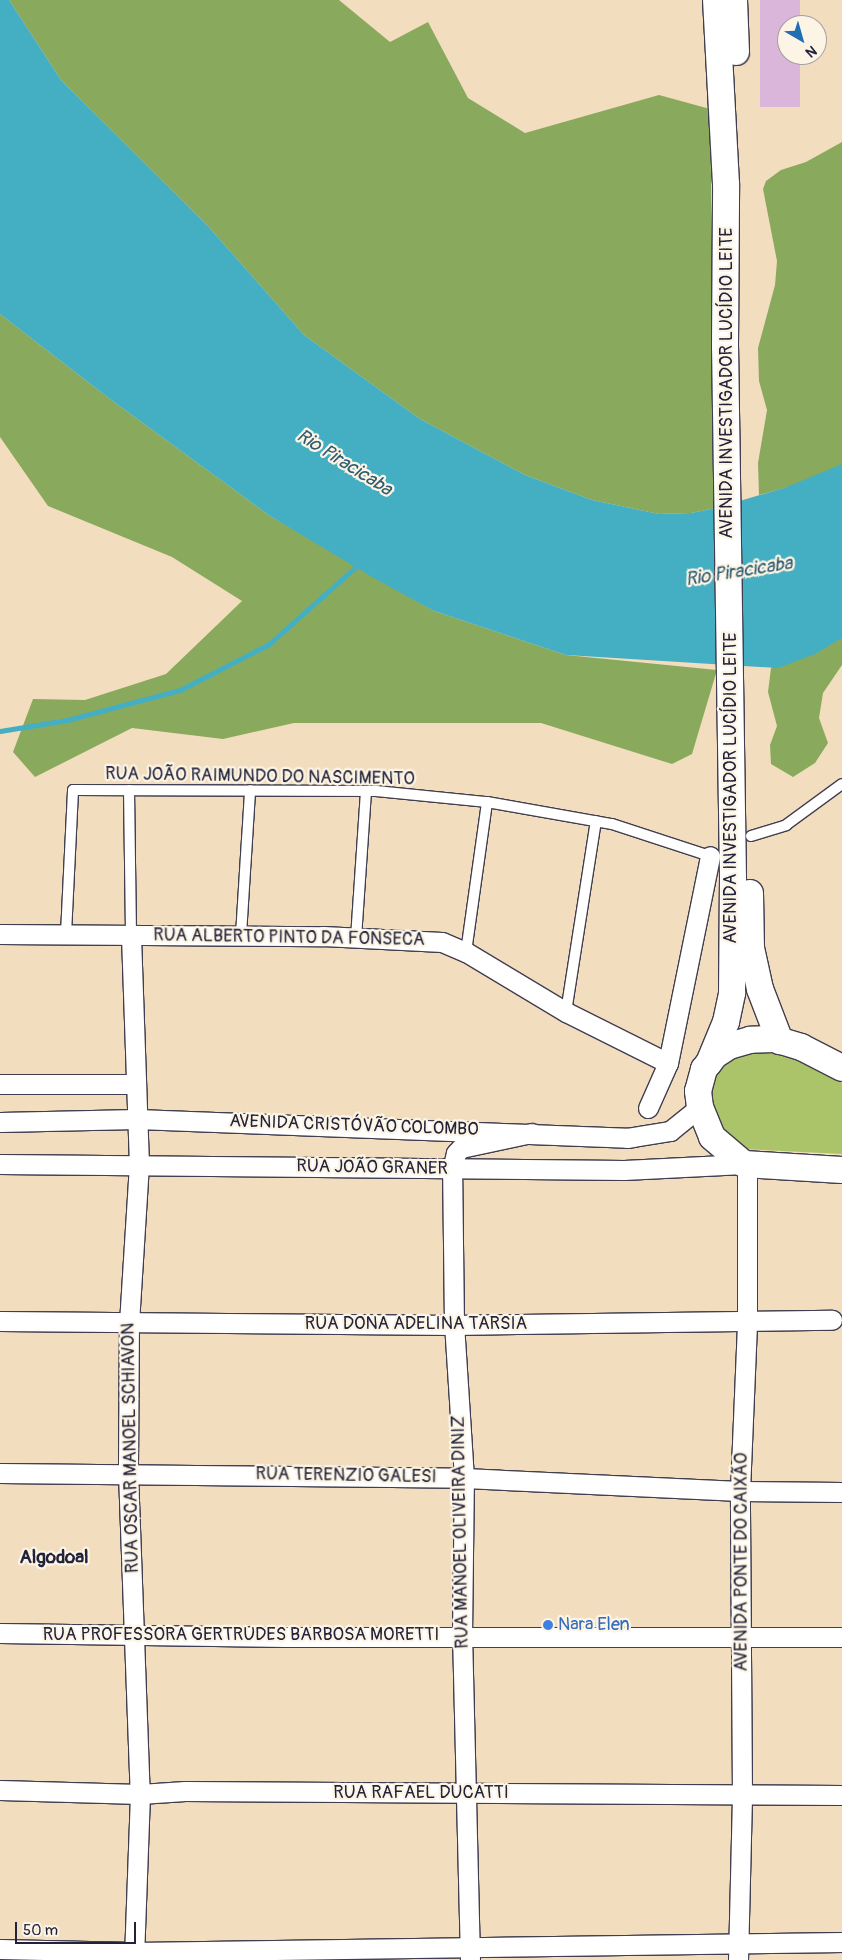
<!DOCTYPE html>
<meta charset="utf-8">
<style>
body{margin:0}
#map{position:relative;width:842px;height:1960px;overflow:hidden;background:#f3ddbf;font-family:Pangolin,sans-serif}
div>[style]{position:absolute}
[style*='--x']{left:calc(var(--x)*1px);top:calc(var(--y)*1px);width:calc(var(--w)*1px);rotate:calc(var(--a)*1deg)}
.green>*{inset:0;background:#acc469}
.forest>*{inset:0;background:#89aa5d}
.water>*{inset:0;background:#44aec3}
.stream>*{height:5px;margin:-2.5px;padding:0 2.5px;transform-origin:2.5px;border-radius:2.5px;background:#44aec3}
.building>*{inset:0;background:#dab6db}
.roads{filter:drop-shadow(1px 0 #413e4f) drop-shadow(-1px 0 #413e4f) drop-shadow(0 1px #413e4f) drop-shadow(0 -1px #413e4f)}
.service>*{height:10px;margin:-5px;padding:0 5px;transform-origin:5px;border-radius:5px;background:#fff}
.minor>*{height:19px;margin:-9.5px;padding:0 9.5px;transform-origin:9.5px;border-radius:9.5px;background:#fff}
.secondary>*{height:26px;margin:-13px;padding:0 13px;transform-origin:13px;border-radius:13px;background:#fff}
.dots>*{width:14px;height:14px;translate:-50% -50%;box-sizing:border-box;border:2px solid #fcf5e5;border-radius:50%}
span{translate:-50% -50%;white-space:nowrap;text-align:center;line-height:1.15;-webkit-text-stroke:4.5px #fcf5e5;paint-order:stroke}
.street-label{font-size:18px;color:#22223b}
.shop-label{font-size:18px;color:#366cbe}
.left{translate:0 -50%;text-align:left}
.water-label{font-size:19px;color:#305a71;font-style:italic}
.neighbourhood-label{font-size:19px;color:#22223b;font-weight:700}
.north{position:absolute;left:777px;top:15px;width:50px;height:50px;box-sizing:border-box;background:#fcf5e5;border:1px solid #a5a1a1;border-radius:50%;rotate:142deg;font-size:14px;font-weight:700;line-height:20px;text-align:center;color:#22223b}
.north::after{content:'';display:block;margin:auto;width:18px;height:22px;background:#1f6fb2;clip-path:polygon(50% 0,100% 100%,50% 72%,0 100%)}
.scale{position:absolute;left:15px;top:1922px;width:121px;height:22px;box-sizing:border-box;border:2px solid #22223b;border-top:0;padding-left:6px;font-size:15px;line-height:18px;white-space:nowrap;color:#22223b;-webkit-text-stroke:4px #fcf5e5;paint-order:stroke}
</style>
<div id="map">
<div class="green">
<div style="clip-path:polygon(779px 1050px,816px 1063px,842px 1083px,842px 1154px,742px 1149px,725px 1134px,710px 1099px,715px 1069px,734px 1056px)"></div>
</div>
<div class="forest">
<div style="clip-path:polygon(9px 0,339px 0,390px 42px,428px 22px,468px 98px,525px 133px,659px 95px,710px 109px,716px 508px,691px 513px,659px 514px,592px 500px,525px 475px,420px 419px,304px 335px,207px 225px,61px 80px)"></div>
<div style="clip-path:polygon(842px 142px,842px 472px,759px 495px,758px 463px,767px 410px,759px 381px,758px 348px,775px 285px,777px 261px,763px 189px,766px 181px,781px 170px,806px 162px)"></div>
<div style="clip-path:polygon(0 314px,110px 399px,270px 516px,434px 611px,566px 655px,717px 670px,692px 754px,672px 764px,541px 723px,294px 723px,223px 739px,132px 728px,35px 777px,13px 752px,33px 699px,85px 700px,166px 674px,242px 601px,172px 557px,48px 506px,0 437px)"></div>
<div style="clip-path:polygon(842px 628px,842px 665px,823px 693px,819px 718px,828px 743px,815px 763px,793px 777px,771px 764px,770px 745px,777px 726px,768px 692px,771px 668px)"></div>
</div>
<div class="water">
<div style="clip-path:polygon(0 0,9px 0,61px 80px,207px 225px,304px 335px,420px 419px,525px 475px,592px 500px,659px 514px,691px 513px,716px 508px,787px 487px,842px 464px,842px 638px,815px 654px,778px 668px,566px 655px,434px 611px,372px 577px,270px 516px,110px 399px,0 314px)"></div>
</div>
<div class="stream">
<div style="--x:0;--y:731;--w:68;--a:-9.3"></div>
<div style="--x:67;--y:720;--w:117;--a:-14.9"></div>
<div style="--x:180;--y:690;--w:100;--a:-27.3"></div>
<div style="--x:269;--y:644;--w:122;--a:-41.7"></div>
</div>
<div class="building">
<div style="clip-path:polygon(760px 0,800px 0,800px 22px,787px 23px,787px 55px,800px 55px,800px 107px,760px 107px)"></div>
</div>
<div class="roads">
<div class="service">
<div style="--x:129;--y:790;--w:146;--a:89.2"></div>
<div style="--x:751;--y:836;--w:37;--a:-17"></div>
<div style="--x:786;--y:825;--w:69;--a:-36.2"></div>
<div style="--x:66;--y:934;--w:144;--a:-87.2"></div>
<div style="--x:73;--y:790;--w:303;--a:0.2"></div>
<div style="--x:376;--y:791;--w:112;--a:5.7"></div>
<div style="--x:487;--y:802;--w:127;--a:10"></div>
<div style="--x:612;--y:824;--w:103;--a:18.1"></div>
<div style="--x:241;--y:935;--w:145;--a:-86.4"></div>
<div style="--x:356;--y:938;--w:147;--a:-86.1"></div>
<div style="--x:466;--y:952;--w:151;--a:-82"></div>
<div style="--x:566;--y:1012;--w:193;--a:-81.1"></div>
</div>
<div class="minor">
<div style="--x:0;--y:934;--w:323;--a:0.4"></div>
<div style="--x:323;--y:936;--w:119;--a:2.9"></div>
<div style="--x:442;--y:942;--w:26;--a:23"></div>
<div style="--x:466;--y:952;--w:117;--a:31"></div>
<div style="--x:566;--y:1012;--w:114;--a:26.6"></div>
<div style="--x:131;--y:936;--w:228;--a:88"></div>
<div style="--x:139;--y:1164;--w:157;--a:93.6"></div>
<div style="--x:129;--y:1321;--w:152;--a:90.4"></div>
<div style="--x:128;--y:1473;--w:321;--a:87.9"></div>
<div style="--x:140;--y:1794;--w:166;--a:92.1"></div>
<div style="--x:0;--y:1084;--w:134;--a:0"></div>
<div style="--x:648;--y:1108;--w:49;--a:-66"></div>
<div style="--x:668;--y:1063;--w:211;--a:-78.5"></div>
<div style="--x:0;--y:1122;--w:137;--a:-1.3"></div>
<div style="--x:137;--y:1119;--w:490;--a:2.2"></div>
<div style="--x:627;--y:1138;--w:44;--a:-9.2"></div>
<div style="--x:670;--y:1131;--w:38;--a:-39"></div>
<div style="--x:0;--y:1164;--w:624;--a:0.55"></div>
<div style="--x:624;--y:1170;--w:120;--a:-2.9"></div>
<div style="--x:0;--y:1321;--w:454;--a:0.5"></div>
<div style="--x:454;--y:1325;--w:378;--a:-0.8"></div>
<div style="--x:0;--y:1473;--w:464;--a:0.6"></div>
<div style="--x:464;--y:1478;--w:276;--a:2.7"></div>
<div style="--x:740;--y:1491;--w:102;--a:0.6"></div>
<div style="--x:0;--y:1633;--w:285;--a:0.8"></div>
<div style="--x:285;--y:1637;--w:557;--a:0"></div>
<div style="--x:0;--y:1790;--w:140;--a:1.6"></div>
<div style="--x:140;--y:1794;--w:45;--a:-3.8"></div>
<div style="--x:185;--y:1791;--w:657;--a:0.35"></div>
<div style="--x:0;--y:1949;--w:134;--a:1.3"></div>
<div style="--x:134;--y:1952;--w:708;--a:-0.81"></div>
<div style="--x:470;--y:1960;--w:324;--a:-91.4"></div>
<div style="--x:462;--y:1636;--w:158;--a:-89.3"></div>
<div style="--x:464;--y:1478;--w:153;--a:-93.7"></div>
<div style="--x:454;--y:1325;--w:155;--a:-90.7"></div>
<div style="--x:452;--y:1170;--w:17;--a:-77"></div>
<div style="--x:456;--y:1153;--w:7;--a:-45"></div>
<div style="--x:461;--y:1148;--w:72;--a:-12.1"></div>
<div style="--x:738;--y:1960;--w:164;--a:-88.6"></div>
<div style="--x:742;--y:1796;--w:305;--a:-90.4"></div>
<div style="--x:740;--y:1491;--w:168;--a:-87.6"></div>
<div style="--x:747;--y:1323;--w:159;--a:-90"></div>
</div>
<div class="secondary">
<div style="--x:734;--y:0;--w:52;--a:87.8"></div>
<div style="--x:750;--y:893;--w:55;--a:89"></div>
<div style="--x:751;--y:948;--w:42;--a:77.6"></div>
<div style="--x:760;--y:989;--w:56;--a:69"></div>
<div style="--x:709;--y:1063;--w:44;--a:-67.5"></div>
<div style="--x:726;--y:1022;--w:30;--a:-78"></div>
<div style="--x:732;--y:993;--w:116;--a:-89.5"></div>
<div style="--x:733;--y:877;--w:531;--a:-90.86"></div>
<div style="--x:725;--y:346;--w:162;--a:-89.6"></div>
<div style="--x:726;--y:184;--w:184;--a:-93.1"></div>
<div style="--x:842;--y:1068;--w:46;--a:-152.9"></div>
<div style="--x:801;--y:1047;--w:28;--a:-163"></div>
<div style="--x:774;--y:1039;--w:24;--a:178"></div>
<div style="--x:750;--y:1040;--w:22;--a:164"></div>
<div style="--x:729;--y:1046;--w:17;--a:147"></div>
<div style="--x:715;--y:1055;--w:18;--a:128"></div>
<div style="--x:704;--y:1069;--w:23;--a:105"></div>
<div style="--x:698;--y:1091;--w:16;--a:83"></div>
<div style="--x:700;--y:1107;--w:32;--a:68"></div>
<div style="--x:712;--y:1137;--w:42;--a:40.2"></div>
<div style="--x:744;--y:1164;--w:98;--a:3.5"></div>
</div>
</div>
<div class="dots">
<div style="left:548px;top:1625px;background:#3f7fe0"></div>
</div>
<div class="street-label">
<span style="left:727px;top:383px;rotate:-90deg">AVENIDA INVESTIGADOR LUCÍDIO LEITE</span>
<span style="left:260px;top:777px;rotate:1deg">RUA JOÃO RAIMUNDO DO NASCIMENTO</span>
<span style="left:731px;top:788px;rotate:-90deg">AVENIDA INVESTIGADOR LUCÍDIO LEITE</span>
<span style="left:289px;top:938px;rotate:1deg">RUA ALBERTO PINTO DA FONSECA</span>
<span style="left:354px;top:1126px;rotate:2deg">AVENIDA CRISTÓVÃO COLOMBO</span>
<span style="left:372px;top:1168px;rotate:1deg">RUA JOÃO GRANER</span>
<span style="left:416px;top:1324px">RUA DONA ADELINA TARSIA</span>
<span style="left:131px;top:1448px;rotate:-91deg">RUA OSCAR MANOEL SCHIAVON</span>
<span style="left:346px;top:1476px;rotate:1deg">RUA TERENZIO GALESI</span>
<span style="left:461px;top:1532px;rotate:-91deg">RUA MANOEL OLIVEIRA DINIZ</span>
<span style="left:742px;top:1562px;rotate:-90deg">AVENIDA PONTE DO CAIXÃO</span>
<span style="left:241px;top:1635px">RUA PROFESSORA GERTRUDES BARBOSA MORETTI</span>
<span style="left:421px;top:1793px">RUA RAFAEL DUCATTI</span>
</div>
<div class="shop-label">
<span class="left" style="left:558px;top:1625px">Nara Elen</span>
</div>
<div class="water-label">
<span style="left:344px;top:463px;rotate:32deg">Rio Piracicaba</span>
<span style="left:739px;top:572px;rotate:-9deg">Rio Piracicaba</span>
</div>
<div class="neighbourhood-label">
<span style="left:54px;top:1558px">Algodoal</span>
</div>
<div class="north">N</div>
<div class="scale">50 m</div>
</div>
